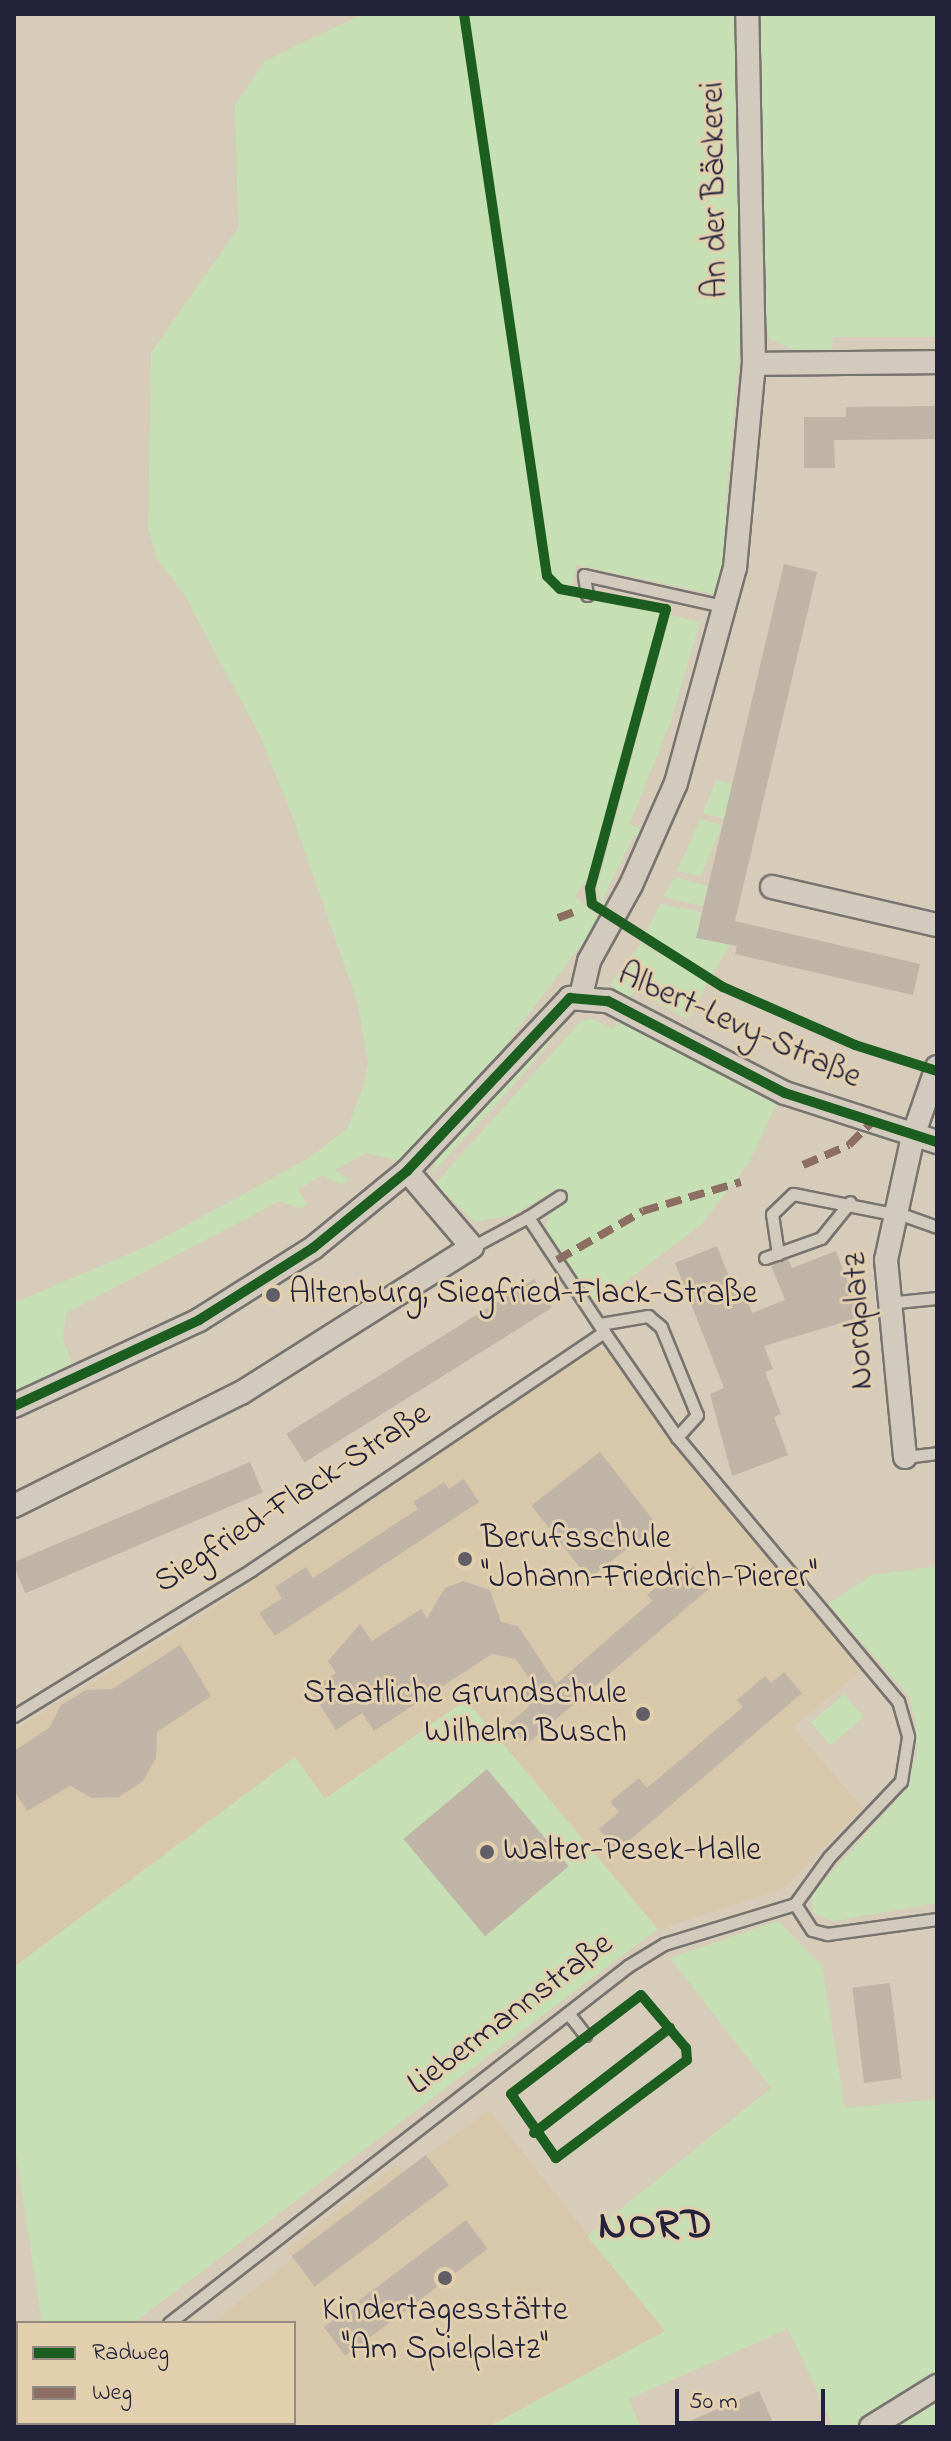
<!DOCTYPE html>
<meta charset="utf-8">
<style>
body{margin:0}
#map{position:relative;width:951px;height:2441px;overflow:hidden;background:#d6ccb9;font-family:"Indie Flower",sans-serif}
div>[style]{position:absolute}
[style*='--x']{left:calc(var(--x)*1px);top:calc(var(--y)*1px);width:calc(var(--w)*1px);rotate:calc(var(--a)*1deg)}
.built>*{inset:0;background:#d8c8ab}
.green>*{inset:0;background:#c7dfb4;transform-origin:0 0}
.building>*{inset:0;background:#bfb4a5;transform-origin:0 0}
.roads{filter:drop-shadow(2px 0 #77736f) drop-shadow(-2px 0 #77736f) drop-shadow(0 2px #77736f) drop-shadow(0 -2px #77736f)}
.service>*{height:11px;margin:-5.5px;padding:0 5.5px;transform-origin:5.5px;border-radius:5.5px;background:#d2cabd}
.minor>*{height:22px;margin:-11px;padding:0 11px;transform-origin:11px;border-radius:11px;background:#d2cabd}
.quiet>*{height:8px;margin-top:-4px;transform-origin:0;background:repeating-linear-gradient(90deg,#8d6e63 0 16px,transparent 0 24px)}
.cycleway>*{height:10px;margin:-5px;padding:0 5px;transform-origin:5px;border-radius:5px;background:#1b5e20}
.dots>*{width:22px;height:22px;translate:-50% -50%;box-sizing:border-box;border:4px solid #e2cfad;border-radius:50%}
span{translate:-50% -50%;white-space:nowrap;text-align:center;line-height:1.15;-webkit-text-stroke:6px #e2cfad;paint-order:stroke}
.street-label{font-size:34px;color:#22223b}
.poi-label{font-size:34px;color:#22223b}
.left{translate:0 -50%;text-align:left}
.right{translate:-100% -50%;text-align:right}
.district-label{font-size:42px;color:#22223b;font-weight:700;letter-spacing:2px}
.frame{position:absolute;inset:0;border:16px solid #22223b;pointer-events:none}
.legend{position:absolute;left:16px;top:2321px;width:280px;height:104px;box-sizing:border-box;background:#e2cfad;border:2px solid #958a7f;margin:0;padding:10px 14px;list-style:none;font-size:24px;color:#22223b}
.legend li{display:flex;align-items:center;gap:16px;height:40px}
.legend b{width:40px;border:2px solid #958a7f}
.scale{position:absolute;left:675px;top:2389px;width:150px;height:36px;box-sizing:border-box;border:4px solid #22223b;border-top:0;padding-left:10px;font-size:24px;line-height:28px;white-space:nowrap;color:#22223b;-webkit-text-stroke:6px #e2cfad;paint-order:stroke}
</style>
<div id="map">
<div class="built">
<div style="clip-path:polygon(595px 1347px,609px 1353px,721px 1502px,863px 1669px,793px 1727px,863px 1808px,783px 1889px,658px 1929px,466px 1701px,324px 1799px,295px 1757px,14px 1967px,14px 1730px,200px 1617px)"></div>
<div style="clip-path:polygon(489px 2110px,665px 2331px,488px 2427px,212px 2425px,294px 2423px,294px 2323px,213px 2323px,293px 2258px,287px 2249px,397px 2164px,404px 2172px)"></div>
</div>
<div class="green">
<div style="clip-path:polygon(363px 14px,738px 14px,742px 320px,725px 510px,735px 512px,724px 586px,713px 594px,576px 565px,571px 596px,660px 612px,621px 777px,590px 875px,575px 896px,600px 920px,485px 1072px,400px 1161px,366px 1153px,335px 1170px,350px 1180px,341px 1185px,323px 1175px,297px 1190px,308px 1204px,300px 1209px,280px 1201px,66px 1313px,63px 1338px,77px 1379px,14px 1406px,14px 1303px,150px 1245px,306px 1160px,347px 1129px,364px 1085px,368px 1063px,358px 1004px,292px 815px,261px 738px,184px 594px,157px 559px,148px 528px,151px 353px,238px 228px,235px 105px,265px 61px)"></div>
<div style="clip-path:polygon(755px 14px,937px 14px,937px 337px,833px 337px,832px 351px,796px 351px,770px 339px,764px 321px)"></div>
<div style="clip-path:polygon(670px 615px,700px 622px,671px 721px,630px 824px,645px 831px,633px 837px,604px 896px,605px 913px,597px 887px)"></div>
<div style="clip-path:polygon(716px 780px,732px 784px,724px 819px,703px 813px)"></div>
<div style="clip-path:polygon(700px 819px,722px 825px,701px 876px,677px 871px)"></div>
<div style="clip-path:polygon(675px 877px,708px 886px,703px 906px,663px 897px)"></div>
<div style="clip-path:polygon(660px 904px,702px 912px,697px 938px,730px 945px,713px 974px,646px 933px)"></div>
<div style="clip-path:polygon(641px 943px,708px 982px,688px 1019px,635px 990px,628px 1002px,610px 984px)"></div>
<div style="clip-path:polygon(577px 1009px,522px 1076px,432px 1173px,441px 1149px)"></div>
<div style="clip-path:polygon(592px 1019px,613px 1029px,618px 1021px,778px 1102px,748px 1164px,702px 1224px,601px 1300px,593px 1300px,544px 1232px,550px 1212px,566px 1202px,557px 1189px,513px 1215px,475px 1222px,435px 1184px,581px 1021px)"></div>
<div style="clip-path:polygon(937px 1566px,937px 1903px,833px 1921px,813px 1913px,812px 1894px,903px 1793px,917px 1755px,916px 1725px,909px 1696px,828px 1604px,872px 1575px)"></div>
<div style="left:844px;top:1694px;width:30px;height:44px;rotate:49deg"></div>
<div style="clip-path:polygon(466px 1700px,658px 1929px,133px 2323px,42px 2323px,14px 2141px,14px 1967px,295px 1757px,325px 1799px)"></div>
<div style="clip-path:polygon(778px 1921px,822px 1966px,845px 2108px,937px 2099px,937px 2427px,834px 2427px,788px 2329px,629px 2399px,640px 2427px,488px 2427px,665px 2331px,587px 2236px,771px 2088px,670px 1958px)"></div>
</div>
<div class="building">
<div style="clip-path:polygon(937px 406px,937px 439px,834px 440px,835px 468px,804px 468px,804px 417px,846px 417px,846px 407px)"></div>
<div style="clip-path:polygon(784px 564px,817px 572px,735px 921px,920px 964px,913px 995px,735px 954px,737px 946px,696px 938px)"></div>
<div style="clip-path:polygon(717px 1246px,734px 1290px,742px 1287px,752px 1313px,785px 1300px,771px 1265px,788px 1259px,792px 1268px,836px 1251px,861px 1317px,764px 1346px,773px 1369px,765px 1372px,781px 1414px,774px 1417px,788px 1455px,732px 1476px,710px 1394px,724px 1388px,675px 1263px)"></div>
<div style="left:534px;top:1279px;width:34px;height:292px;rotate:58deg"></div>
<div style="left:600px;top:1452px;width:93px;height:87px;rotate:52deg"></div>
<div style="left:250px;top:1462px;width:33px;height:258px;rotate:67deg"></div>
<div style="clip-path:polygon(464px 1479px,479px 1502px,275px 1636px,259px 1613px,282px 1598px,275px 1587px,306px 1567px,313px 1578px,418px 1509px,413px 1502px,444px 1482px,449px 1489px)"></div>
<div style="clip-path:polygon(693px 1566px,711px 1587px,526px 1745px,508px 1724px,529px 1707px,520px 1696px,533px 1685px,516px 1659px,492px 1654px,374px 1731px,362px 1713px,336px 1730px,310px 1690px,336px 1673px,328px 1661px,360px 1624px,372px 1641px,421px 1609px,427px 1618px,445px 1588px,463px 1581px,490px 1590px,501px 1622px,518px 1626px,556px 1684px,652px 1601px,647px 1595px,675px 1571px,681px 1577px)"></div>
<div style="clip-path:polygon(180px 1645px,211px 1696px,157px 1732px,156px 1758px,143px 1781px,119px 1797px,92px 1798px,70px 1786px,27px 1811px,14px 1790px,14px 1751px,49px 1728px,61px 1705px,86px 1690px,112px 1689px)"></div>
<div style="clip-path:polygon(784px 1672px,802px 1693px,617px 1851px,599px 1829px,619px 1812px,610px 1802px,639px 1778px,647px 1788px,743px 1707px,737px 1700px,765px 1676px,771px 1683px)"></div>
<div style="left:487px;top:1769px;width:127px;height:109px;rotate:50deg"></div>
<div style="left:890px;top:1983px;width:96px;height:38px;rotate:83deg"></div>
<div style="left:426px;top:2155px;width:38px;height:168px;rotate:53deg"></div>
<div style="left:466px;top:2220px;width:36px;height:178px;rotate:53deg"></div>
<div style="clip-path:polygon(759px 2391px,772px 2420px,756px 2427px,676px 2427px)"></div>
</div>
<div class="roads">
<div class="service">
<div style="--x:587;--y:595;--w:20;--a:-99"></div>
<div style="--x:584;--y:575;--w:147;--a:12.6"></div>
<div style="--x:895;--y:1212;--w:45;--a:19.7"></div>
<div style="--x:528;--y:1217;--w:38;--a:-33"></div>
<div style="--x:778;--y:1254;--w:40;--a:-98.5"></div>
<div style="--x:772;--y:1214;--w:29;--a:-44"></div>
<div style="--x:793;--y:1194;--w:102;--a:11.3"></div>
<div style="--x:765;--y:1258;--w:59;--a:-19.7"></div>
<div style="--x:821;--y:1238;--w:46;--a:-51.1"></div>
<div style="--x:887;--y:1303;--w:50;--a:-5.7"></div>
<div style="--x:600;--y:1324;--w:49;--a:-9.5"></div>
<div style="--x:648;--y:1316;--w:17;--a:40"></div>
<div style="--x:661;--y:1327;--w:95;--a:67.8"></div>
<div style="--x:697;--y:1415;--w:30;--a:132"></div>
<div style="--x:604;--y:1332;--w:128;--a:55.2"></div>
<div style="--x:677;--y:1437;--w:344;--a:50.1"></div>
<div style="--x:898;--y:1701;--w:37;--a:74"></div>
<div style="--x:908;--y:1737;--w:45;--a:99"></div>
<div style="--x:901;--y:1781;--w:105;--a:133.5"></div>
<div style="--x:829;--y:1857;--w:58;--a:125.9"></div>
<div style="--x:905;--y:1457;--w:32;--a:-7"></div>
<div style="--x:14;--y:1716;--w:278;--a:-31.6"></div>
<div style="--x:251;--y:1570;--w:426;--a:-34"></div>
<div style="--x:604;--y:1332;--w:138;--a:-123.5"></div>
<div style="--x:528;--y:1217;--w:64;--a:151.8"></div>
<div style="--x:795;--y:1904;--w:31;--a:57"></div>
<div style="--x:812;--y:1930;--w:16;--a:15"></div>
<div style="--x:827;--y:1934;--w:111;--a:-7.8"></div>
<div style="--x:568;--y:2013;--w:28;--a:52"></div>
<div style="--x:169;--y:2323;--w:581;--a:-37.87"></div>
<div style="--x:628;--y:1966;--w:42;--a:-31.4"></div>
<div style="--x:664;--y:1944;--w:137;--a:-17"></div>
<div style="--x:14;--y:2422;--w:5;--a:-37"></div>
</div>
<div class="minor">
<div style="--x:754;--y:364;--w:183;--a:-0.6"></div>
<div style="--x:772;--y:887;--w:169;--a:13"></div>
<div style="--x:581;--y:996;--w:36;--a:-77"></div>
<div style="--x:589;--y:961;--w:87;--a:-61.1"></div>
<div style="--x:631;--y:885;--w:111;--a:-66.2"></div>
<div style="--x:676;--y:783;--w:223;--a:-74.7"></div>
<div style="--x:735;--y:568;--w:205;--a:-84.7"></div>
<div style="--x:754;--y:364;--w:350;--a:-91.1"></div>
<div style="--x:14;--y:1406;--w:204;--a:-24.9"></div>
<div style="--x:199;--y:1320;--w:135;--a:-32.3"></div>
<div style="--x:313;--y:1248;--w:122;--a:-39.3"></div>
<div style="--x:407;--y:1171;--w:238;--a:-46.7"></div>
<div style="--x:570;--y:998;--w:38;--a:5"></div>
<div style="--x:608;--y:1001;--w:199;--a:27.5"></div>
<div style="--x:785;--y:1093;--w:160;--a:17.9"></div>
<div style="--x:905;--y:1457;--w:198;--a:-95.5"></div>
<div style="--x:886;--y:1260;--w:127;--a:-77.7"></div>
<div style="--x:913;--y:1136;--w:73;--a:-70.8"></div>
<div style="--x:14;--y:1506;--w:254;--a:-26.5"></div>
<div style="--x:241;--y:1393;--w:273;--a:-32.3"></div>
<div style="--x:472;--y:1247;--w:100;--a:-130.5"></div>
<div style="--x:871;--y:2427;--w:78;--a:-31.8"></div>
</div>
</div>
<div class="quiet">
<div style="--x:558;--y:918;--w:17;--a:-21"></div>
<div style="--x:803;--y:1165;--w:50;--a:-23.5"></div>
<div style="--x:849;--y:1145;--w:31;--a:-45"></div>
<div style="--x:557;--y:1260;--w:99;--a:-29.7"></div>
<div style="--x:643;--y:1211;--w:102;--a:-16.5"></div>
</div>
<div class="cycleway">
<div style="--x:464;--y:14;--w:568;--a:81.6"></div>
<div style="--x:547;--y:576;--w:18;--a:45"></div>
<div style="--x:560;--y:589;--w:108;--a:10.7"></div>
<div style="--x:666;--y:609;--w:289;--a:105.2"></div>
<div style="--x:590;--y:888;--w:16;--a:83"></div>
<div style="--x:592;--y:904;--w:155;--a:32.4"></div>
<div style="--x:723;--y:987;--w:144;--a:23.7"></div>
<div style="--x:855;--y:1045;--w:86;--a:17.6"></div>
<div style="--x:14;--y:1406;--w:204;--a:-24.9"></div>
<div style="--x:199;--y:1320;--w:135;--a:-32.3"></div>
<div style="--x:313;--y:1248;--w:122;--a:-39.3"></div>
<div style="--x:407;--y:1171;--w:238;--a:-46.7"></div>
<div style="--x:570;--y:998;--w:38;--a:5"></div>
<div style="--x:608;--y:1001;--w:199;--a:27.5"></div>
<div style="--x:785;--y:1093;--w:160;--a:17.9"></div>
<div style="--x:641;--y:1995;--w:70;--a:49.7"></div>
<div style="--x:686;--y:2048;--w:12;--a:85"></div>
<div style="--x:687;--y:2060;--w:164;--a:143.2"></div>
<div style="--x:556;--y:2158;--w:78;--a:-125.1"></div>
<div style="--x:511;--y:2094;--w:163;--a:-37.3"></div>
<div style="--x:534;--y:2133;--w:172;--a:-37.7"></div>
</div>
<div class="dots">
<div style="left:273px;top:1295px;background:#615e67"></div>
<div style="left:465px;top:1559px;background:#615e67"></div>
<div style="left:643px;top:1714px;background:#615e67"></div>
<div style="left:487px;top:1852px;background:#615e67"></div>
<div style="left:445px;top:2278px;background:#615e67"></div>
</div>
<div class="street-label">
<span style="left:716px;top:190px;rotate:-91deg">An der Bäckerei</span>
<span style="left:739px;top:1027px;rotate:24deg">Albert-Levy-Straße</span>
<span style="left:860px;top:1321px;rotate:-93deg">Nordplatz</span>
<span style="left:293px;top:1499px;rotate:-33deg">Siegfried-Flack-Straße</span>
<span style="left:511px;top:2015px;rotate:-37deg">Liebermannstraße</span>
</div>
<div class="poi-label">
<span class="left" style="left:289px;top:1295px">Altenburg, Siegfried-Flack-Straße</span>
<span class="left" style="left:481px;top:1559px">Berufsschule<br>"Johann-Friedrich-Pierer"</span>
<span class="right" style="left:627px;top:1714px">Staatliche Grundschule<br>Wilhelm Busch</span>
<span class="left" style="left:503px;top:1852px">Walter-Pesek-Halle</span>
<span style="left:445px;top:2331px">Kindertagesstätte<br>"Am Spielplatz"</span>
</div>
<div class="district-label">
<span style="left:656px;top:2227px">NORD</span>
</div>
<div class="frame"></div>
<ul class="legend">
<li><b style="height:10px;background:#1b5e20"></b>Radweg</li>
<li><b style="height:10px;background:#8d6e63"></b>Weg</li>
</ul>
<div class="scale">50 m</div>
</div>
